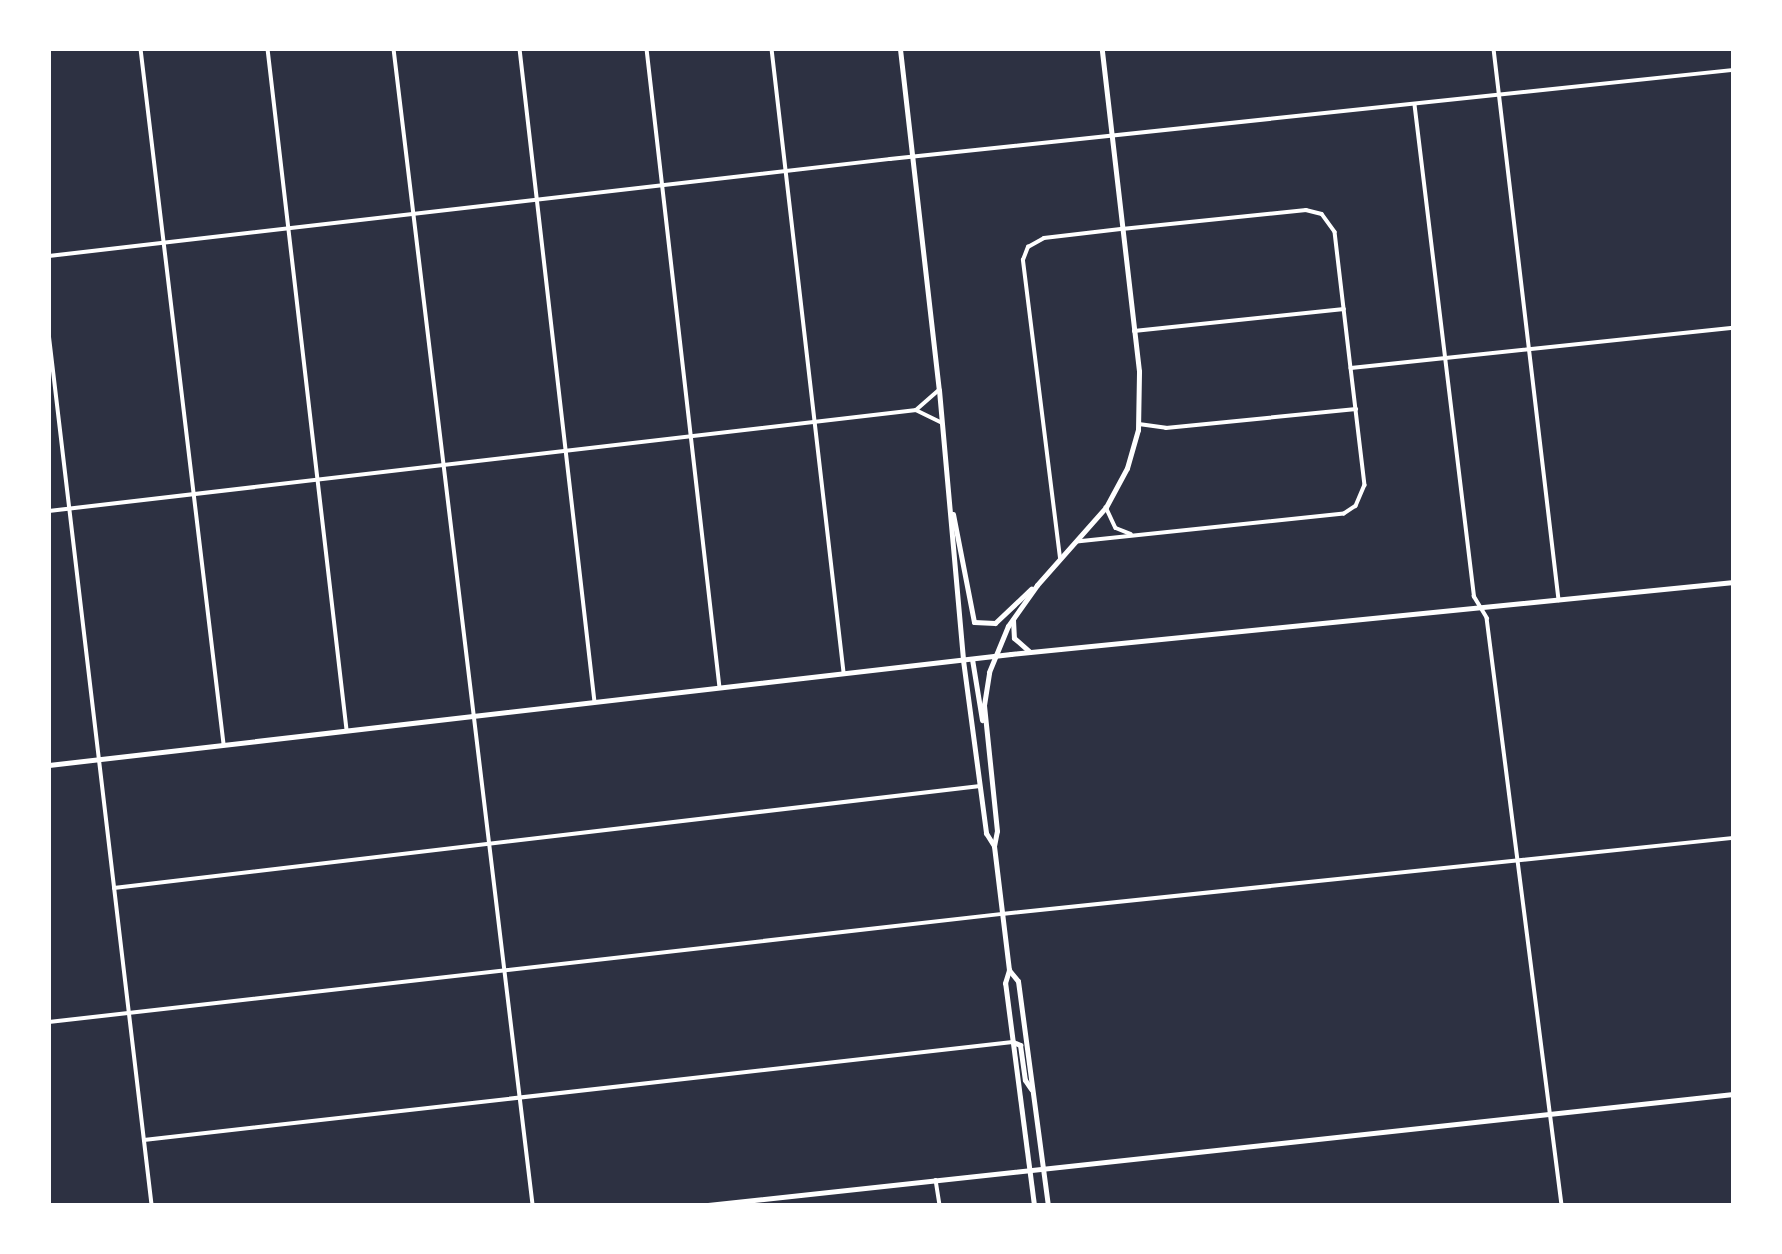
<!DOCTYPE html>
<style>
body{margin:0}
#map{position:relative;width:1782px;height:1254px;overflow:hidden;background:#2d3142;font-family:Karla,sans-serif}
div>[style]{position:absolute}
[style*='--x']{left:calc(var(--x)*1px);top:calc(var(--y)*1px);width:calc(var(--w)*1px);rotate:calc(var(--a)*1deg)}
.minor>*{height:3.5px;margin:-1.75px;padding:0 1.75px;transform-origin:1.75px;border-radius:1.75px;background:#fff}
.tertiary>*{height:4.5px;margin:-2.25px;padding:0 2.25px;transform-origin:2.25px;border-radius:2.25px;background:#fff}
.secondary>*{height:5px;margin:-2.5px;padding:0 2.5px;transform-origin:2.5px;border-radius:2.5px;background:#fff}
span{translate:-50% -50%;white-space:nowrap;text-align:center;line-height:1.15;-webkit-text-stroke:5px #fff;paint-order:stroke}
.frame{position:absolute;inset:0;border:51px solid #fff;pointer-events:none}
</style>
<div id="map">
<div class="minor">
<div style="--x:141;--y:49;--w:700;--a:83.19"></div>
<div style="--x:268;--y:49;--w:686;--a:83.38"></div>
<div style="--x:394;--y:49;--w:1164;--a:83.14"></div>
<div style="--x:520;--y:49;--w:657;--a:83.45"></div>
<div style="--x:647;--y:49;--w:643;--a:83.48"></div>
<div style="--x:772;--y:49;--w:627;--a:83.41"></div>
<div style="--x:1494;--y:49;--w:555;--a:83.27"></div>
<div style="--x:1415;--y:105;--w:495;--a:83.1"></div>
<div style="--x:1474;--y:596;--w:26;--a:59"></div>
<div style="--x:1487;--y:618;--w:592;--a:82.72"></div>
<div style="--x:49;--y:256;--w:847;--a:-6.58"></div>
<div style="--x:890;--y:159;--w:848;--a:-6.03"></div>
<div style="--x:1134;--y:331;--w:211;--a:-6"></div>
<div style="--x:49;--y:333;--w:878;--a:83.26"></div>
<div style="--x:1351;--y:368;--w:384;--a:-6"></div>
<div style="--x:916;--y:410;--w:29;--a:-41"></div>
<div style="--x:1139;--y:424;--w:27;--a:8"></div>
<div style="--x:1166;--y:428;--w:191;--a:-5.7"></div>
<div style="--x:1106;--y:507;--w:23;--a:65"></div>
<div style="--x:1116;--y:528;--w:16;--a:22"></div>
<div style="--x:49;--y:511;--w:873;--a:-6.64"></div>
<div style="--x:916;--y:410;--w:28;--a:26"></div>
<div style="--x:1060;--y:558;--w:300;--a:-97.1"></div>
<div style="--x:1023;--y:260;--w:14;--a:-69"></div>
<div style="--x:1028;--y:247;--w:18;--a:-29"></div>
<div style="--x:1044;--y:238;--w:79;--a:-6.6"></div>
<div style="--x:1122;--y:229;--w:185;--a:-5.9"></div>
<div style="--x:1306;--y:210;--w:16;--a:14"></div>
<div style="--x:1322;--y:214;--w:22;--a:54"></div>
<div style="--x:1335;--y:232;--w:137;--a:83.3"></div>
<div style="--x:1351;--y:368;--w:118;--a:83.2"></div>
<div style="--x:1365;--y:485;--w:23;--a:113"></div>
<div style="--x:1356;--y:506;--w:14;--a:146"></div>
<div style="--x:1344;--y:514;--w:268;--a:174"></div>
<div style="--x:114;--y:888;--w:872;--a:-6.72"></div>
<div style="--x:49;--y:1022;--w:959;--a:-6.47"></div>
<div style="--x:1002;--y:914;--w:735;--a:-5.94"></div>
<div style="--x:144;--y:1140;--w:874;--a:-6.44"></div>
<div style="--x:936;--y:1180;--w:25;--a:81"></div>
</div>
<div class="tertiary">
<div style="--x:49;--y:765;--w:968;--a:-6.58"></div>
<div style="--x:1011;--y:654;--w:726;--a:-5.69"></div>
<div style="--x:708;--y:1205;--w:1031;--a:-6.18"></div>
</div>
<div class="secondary">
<div style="--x:900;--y:49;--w:343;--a:83.5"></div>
<div style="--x:939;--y:390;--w:271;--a:84.9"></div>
<div style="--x:963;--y:660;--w:175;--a:82.4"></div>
<div style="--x:986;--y:833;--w:15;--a:58"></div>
<div style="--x:953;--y:514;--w:110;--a:79"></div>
<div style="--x:974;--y:622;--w:21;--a:3"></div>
<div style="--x:995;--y:623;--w:50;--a:-43.4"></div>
<div style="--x:1013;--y:620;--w:18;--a:87"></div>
<div style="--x:1014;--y:638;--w:21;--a:41"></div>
<div style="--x:972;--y:659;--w:62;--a:80.7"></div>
<div style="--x:1009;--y:970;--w:14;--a:51"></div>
<div style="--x:1018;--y:981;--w:226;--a:82.4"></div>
<div style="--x:1013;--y:1042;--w:8;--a:23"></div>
<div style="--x:1020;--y:1045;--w:35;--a:82"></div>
<div style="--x:1025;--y:1080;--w:11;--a:56"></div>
<div style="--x:1034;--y:1205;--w:224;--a:-97.4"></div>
<div style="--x:1005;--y:983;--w:14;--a:-73"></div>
<div style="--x:1009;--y:970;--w:125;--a:-96.9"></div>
<div style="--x:994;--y:846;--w:15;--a:-79"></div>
<div style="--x:997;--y:831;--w:127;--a:-95.9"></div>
<div style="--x:984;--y:705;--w:33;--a:-81"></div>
<div style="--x:989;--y:672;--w:50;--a:-67.6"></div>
<div style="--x:1008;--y:626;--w:50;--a:-54.7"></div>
<div style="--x:1037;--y:585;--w:104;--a:-48.5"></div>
<div style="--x:1106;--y:507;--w:44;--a:-61.7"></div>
<div style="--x:1127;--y:468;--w:40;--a:-74"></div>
<div style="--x:1138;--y:430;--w:59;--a:-89"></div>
<div style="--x:1139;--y:371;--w:324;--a:-96.6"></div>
</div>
<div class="frame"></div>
</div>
